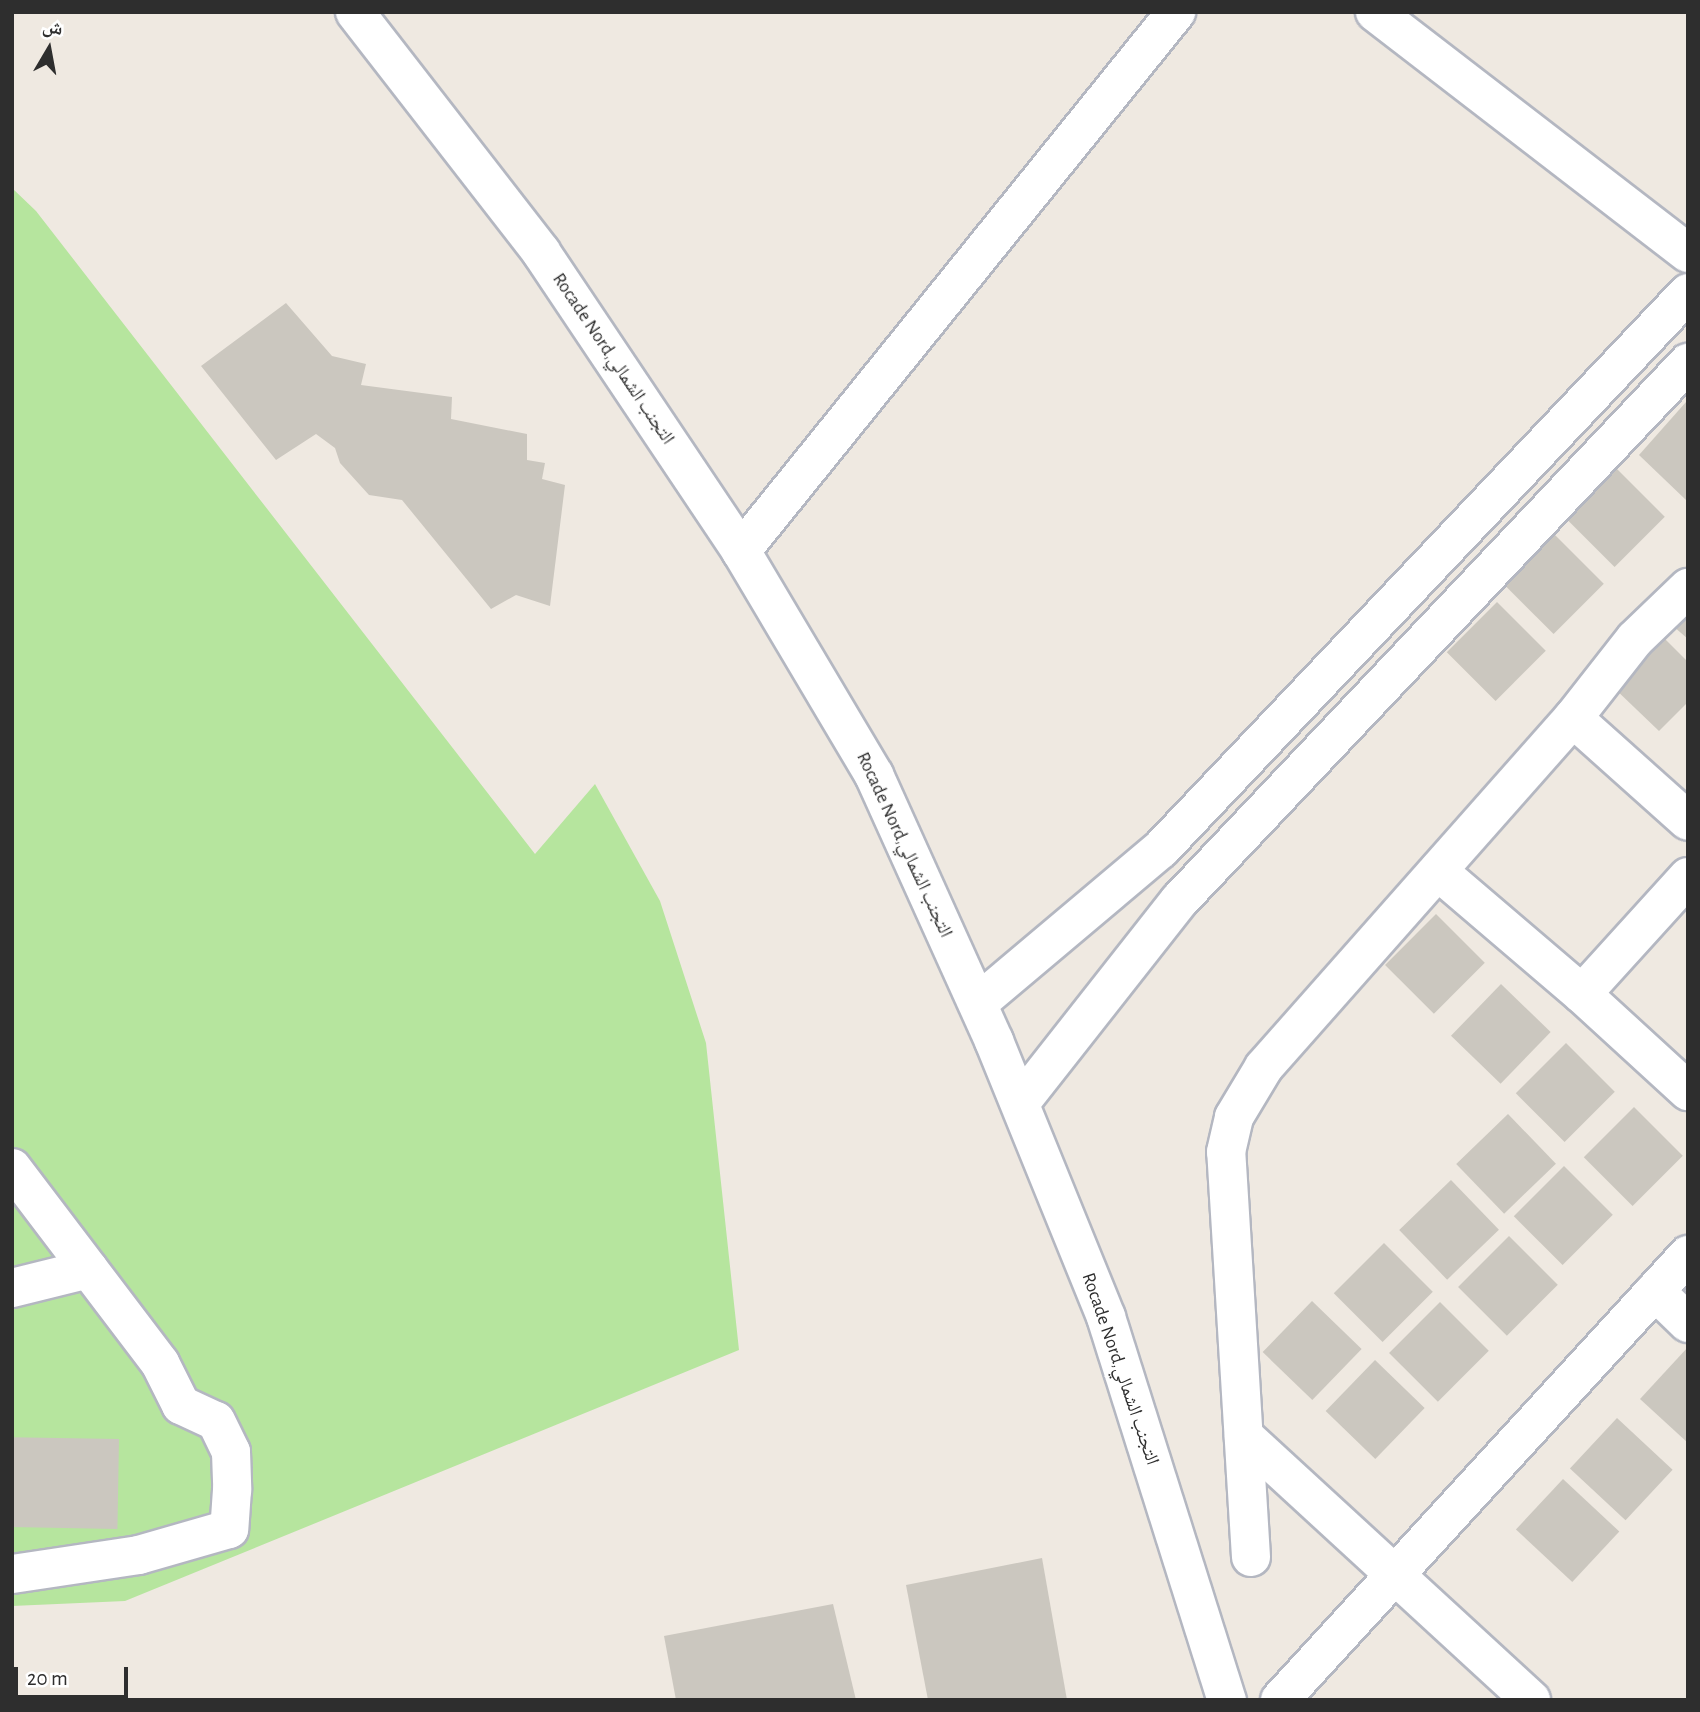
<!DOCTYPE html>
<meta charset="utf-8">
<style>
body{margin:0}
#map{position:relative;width:1700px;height:1712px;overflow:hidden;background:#efe9e1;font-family:"Alegreya Sans","Noto Naskh Arabic",sans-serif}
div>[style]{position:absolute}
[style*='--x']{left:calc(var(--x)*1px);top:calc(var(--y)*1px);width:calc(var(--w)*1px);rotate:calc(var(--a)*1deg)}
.green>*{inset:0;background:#b6e59e}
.building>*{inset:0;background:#cbc7bf;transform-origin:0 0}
.roads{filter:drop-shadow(2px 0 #b4b7c1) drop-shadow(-2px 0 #b4b7c1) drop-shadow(0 2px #b4b7c1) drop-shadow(0 -2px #b4b7c1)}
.minor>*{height:38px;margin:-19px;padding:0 19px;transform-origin:19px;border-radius:19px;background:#fff}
.tertiary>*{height:38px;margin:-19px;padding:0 19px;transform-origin:19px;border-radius:19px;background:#fff}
.secondary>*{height:38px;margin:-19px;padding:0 19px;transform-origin:19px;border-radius:19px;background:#fff}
span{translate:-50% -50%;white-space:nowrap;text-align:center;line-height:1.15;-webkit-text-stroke:6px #fff;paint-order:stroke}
.street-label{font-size:19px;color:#2e2e2e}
.frame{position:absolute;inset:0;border:14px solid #2e2e2e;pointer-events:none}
.north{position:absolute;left:14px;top:14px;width:70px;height:70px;-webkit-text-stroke:5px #fff;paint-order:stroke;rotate:10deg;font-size:19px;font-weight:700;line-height:28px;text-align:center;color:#2e2e2e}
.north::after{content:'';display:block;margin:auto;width:24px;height:32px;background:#2e2e2e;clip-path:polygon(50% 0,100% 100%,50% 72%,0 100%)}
.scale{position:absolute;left:14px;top:1667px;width:114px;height:32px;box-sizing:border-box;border:4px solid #2e2e2e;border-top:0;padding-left:9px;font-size:21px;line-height:24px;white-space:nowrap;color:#2e2e2e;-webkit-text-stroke:5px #fff;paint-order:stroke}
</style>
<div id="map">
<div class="green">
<div style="clip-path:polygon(12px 188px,36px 211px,535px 854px,595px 784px,660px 901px,706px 1043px,739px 1350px,125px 1601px,12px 1606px)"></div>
</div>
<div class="building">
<div style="clip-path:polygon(286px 303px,332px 356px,366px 364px,361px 385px,452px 397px,451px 419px,527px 434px,527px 460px,545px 463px,542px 479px,565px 485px,550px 606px,516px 595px,491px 609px,402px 500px,369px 495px,340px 463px,335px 448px,316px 434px,276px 460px,201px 366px)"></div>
<div style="clip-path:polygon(1686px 402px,1688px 498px,1686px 500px,1639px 455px)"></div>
<div style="left:1616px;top:468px;width:69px;height:71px;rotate:45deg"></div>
<div style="left:1555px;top:535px;width:69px;height:71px;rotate:45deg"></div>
<div style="left:1497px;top:602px;width:69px;height:71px;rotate:45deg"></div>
<div style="clip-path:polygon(1688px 610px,1688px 639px,1673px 626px)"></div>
<div style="clip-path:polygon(1659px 633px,1688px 662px,1688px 702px,1659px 731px,1612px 686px)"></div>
<div style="left:1436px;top:914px;width:69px;height:72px;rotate:45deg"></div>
<div style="left:1501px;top:984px;width:69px;height:72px;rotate:44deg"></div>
<div style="left:1566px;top:1043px;width:69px;height:71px;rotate:45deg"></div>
<div style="left:1634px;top:1107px;width:69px;height:71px;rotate:45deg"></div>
<div style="left:1508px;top:1114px;width:69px;height:72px;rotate:46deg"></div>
<div style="left:1564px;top:1166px;width:69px;height:71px;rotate:45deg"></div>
<div style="left:1451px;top:1180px;width:69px;height:72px;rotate:46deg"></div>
<div style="left:1509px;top:1236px;width:69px;height:72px;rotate:45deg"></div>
<div style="left:1384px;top:1243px;width:69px;height:71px;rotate:45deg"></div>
<div style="left:1312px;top:1301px;width:69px;height:71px;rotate:44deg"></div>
<div style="left:1440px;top:1302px;width:69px;height:72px;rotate:45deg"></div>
<div style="clip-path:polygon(1688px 1347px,1688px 1443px,1640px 1399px)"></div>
<div style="left:1375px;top:1360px;width:69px;height:71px;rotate:44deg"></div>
<div style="left:1617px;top:1418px;width:76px;height:69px;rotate:43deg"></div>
<div style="left:119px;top:1439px;width:90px;height:107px;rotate:91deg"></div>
<div style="left:1563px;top:1479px;width:77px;height:69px;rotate:43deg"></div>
<div style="clip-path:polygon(1042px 1558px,1067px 1700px,928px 1700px,906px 1585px)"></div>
<div style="clip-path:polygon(833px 1604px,856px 1700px,676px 1700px,664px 1636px)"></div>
</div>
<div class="roads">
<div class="minor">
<div style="--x:1375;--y:12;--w:395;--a:37.6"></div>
<div style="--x:741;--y:551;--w:693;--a:-51.09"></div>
<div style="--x:1573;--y:718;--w:154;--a:41.8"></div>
<div style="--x:1438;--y:871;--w:189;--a:40.5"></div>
<div style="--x:1688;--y:877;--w:158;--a:132.2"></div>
<div style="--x:1582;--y:994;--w:144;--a:42.5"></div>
<div style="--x:12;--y:1168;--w:245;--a:52.8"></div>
<div style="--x:160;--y:1363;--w:47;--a:63.4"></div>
<div style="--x:181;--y:1405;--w:38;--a:25"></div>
<div style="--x:216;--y:1421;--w:34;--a:64"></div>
<div style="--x:231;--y:1452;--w:38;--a:88"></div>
<div style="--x:232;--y:1490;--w:39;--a:94"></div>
<div style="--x:229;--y:1529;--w:94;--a:163.9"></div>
<div style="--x:139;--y:1555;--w:128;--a:171.5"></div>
<div style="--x:12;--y:1288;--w:79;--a:-13.9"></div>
<div style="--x:1655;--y:1291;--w:46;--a:44.1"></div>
<div style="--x:1244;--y:1436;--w:390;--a:42.6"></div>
<div style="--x:1251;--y:1557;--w:406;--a:-93.5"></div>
<div style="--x:1226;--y:1152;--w:36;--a:-77"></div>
<div style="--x:1234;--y:1117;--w:58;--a:-59"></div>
<div style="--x:1264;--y:1067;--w:466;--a:-48.5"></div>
<div style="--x:1573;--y:718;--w:100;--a:-51.9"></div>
<div style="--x:1635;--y:639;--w:74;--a:-43.9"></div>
<div style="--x:1280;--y:1700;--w:604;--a:-47.48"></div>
</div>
<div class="tertiary">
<div style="--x:978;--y:1003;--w:239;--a:-40.1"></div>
<div style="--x:1161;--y:849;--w:766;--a:-46.53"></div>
<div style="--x:1020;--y:1103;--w:257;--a:-51.8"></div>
<div style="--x:1179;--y:901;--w:741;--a:-46.59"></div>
</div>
<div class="secondary">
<div style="--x:355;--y:12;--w:304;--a:52.2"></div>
<div style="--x:541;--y:252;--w:360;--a:56.2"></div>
<div style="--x:741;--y:551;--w:261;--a:59.3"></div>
<div style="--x:874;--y:775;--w:292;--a:65.7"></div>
<div style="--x:994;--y:1041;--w:298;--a:67.9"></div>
<div style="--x:1106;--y:1317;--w:402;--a:72.5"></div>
</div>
</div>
<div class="street-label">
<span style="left:613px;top:359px;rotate:56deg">Rocade Nord,التجنب الشمالي</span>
<span style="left:904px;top:845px;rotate:65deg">Rocade Nord,التجنب الشمالي</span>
<span style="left:1120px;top:1369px;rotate:71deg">Rocade Nord,التجنب الشمالي</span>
</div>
<div class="frame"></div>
<div class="north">ش</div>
<div class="scale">20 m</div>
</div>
